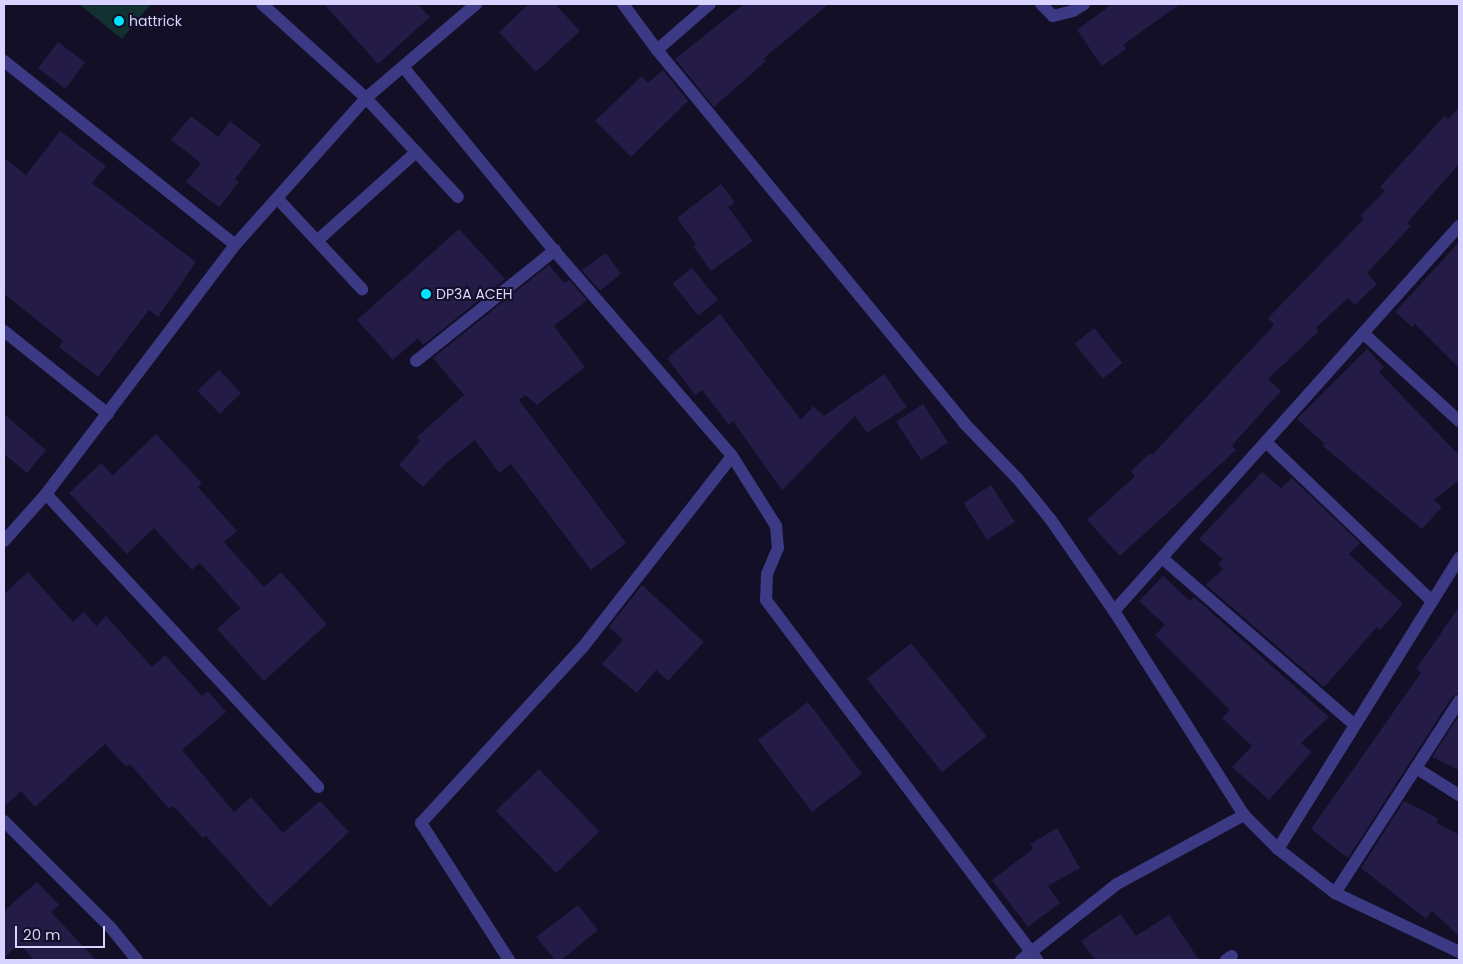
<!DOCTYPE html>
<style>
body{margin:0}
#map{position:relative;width:1463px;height:964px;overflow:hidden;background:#130f26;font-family:Poppins,sans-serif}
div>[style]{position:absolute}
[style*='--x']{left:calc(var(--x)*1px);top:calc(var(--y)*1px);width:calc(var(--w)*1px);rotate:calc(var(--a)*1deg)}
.green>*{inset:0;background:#12302f}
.building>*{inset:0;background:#241b47;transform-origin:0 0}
.lane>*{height:12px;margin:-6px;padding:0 6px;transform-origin:6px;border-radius:6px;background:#3d3a85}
.street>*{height:12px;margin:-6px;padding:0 6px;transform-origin:6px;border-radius:6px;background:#3d3a85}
.dots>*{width:14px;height:14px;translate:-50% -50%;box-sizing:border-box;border:2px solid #130f26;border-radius:50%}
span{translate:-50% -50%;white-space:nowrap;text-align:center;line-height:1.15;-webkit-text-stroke:4px #130f26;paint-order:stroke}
.poi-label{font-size:14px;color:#d9d4ff}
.left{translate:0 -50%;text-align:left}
.frame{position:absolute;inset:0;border:5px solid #d9d4ff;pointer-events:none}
.scale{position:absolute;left:15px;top:926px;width:90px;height:22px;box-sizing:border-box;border:2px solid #d9d4ff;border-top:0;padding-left:6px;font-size:15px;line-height:18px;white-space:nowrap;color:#d9d4ff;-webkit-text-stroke:4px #130f26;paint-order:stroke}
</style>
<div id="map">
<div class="green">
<div style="clip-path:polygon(79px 4px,151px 4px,122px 39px)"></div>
</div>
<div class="building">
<div style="clip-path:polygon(324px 4px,417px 4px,430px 17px,378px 64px)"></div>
<div style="clip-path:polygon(529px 4px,555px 4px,580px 31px,536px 72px,499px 32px)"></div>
<div style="clip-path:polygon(744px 4px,829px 4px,764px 58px,766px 61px,714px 107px,675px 59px)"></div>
<div style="clip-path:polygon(1112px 4px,1180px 4px,1123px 45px,1126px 49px,1102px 66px,1077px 30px)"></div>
<div style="left:58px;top:42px;width:34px;height:33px;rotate:37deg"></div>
<div style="clip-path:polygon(663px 70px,688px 101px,631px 157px,595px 121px,642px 76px,648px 83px)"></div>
<div style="clip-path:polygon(1459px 108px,1459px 164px,1407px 223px,1411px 226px,1367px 273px,1377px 284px,1355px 305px,1348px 298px,1316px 328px,1319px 331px,1268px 379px,1281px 391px,1235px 442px,1232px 446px,1236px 450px,1120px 556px,1087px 520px,1135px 476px,1131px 471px,1150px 453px,1152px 455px,1274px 325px,1268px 318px,1364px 219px,1360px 216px,1385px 191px,1380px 187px,1444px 116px,1448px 119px)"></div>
<div style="clip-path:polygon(191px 116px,218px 137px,230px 121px,261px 145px,235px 179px,239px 182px,219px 207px,186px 182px,201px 163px,171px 140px)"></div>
<div style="clip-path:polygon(60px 131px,106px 166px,92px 183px,196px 262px,158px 317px,149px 310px,98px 377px,59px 347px,63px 341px,4px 294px,4px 158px,26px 175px)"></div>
<div style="clip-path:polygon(721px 184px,735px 202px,728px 207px,753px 241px,711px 271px,693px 246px,696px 244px,677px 218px)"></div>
<div style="clip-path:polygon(459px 229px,505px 279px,423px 345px,418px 338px,393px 360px,357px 320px)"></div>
<div style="clip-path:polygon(1459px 242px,1459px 368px,1415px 324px,1412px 327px,1395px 312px)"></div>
<div style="clip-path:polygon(606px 253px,621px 274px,600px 291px,582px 270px)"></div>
<div style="clip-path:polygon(549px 265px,564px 283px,569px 280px,587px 300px,554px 326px,585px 367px,537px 405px,525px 395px,519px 400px,626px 543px,591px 570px,511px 464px,499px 473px,475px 440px,445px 464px,423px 487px,399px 465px,420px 441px,417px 437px,464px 395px,433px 358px)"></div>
<div style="left:692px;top:268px;width:41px;height:25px;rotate:51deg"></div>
<div style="clip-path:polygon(720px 314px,801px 420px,813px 406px,824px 416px,884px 374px,907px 407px,867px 433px,855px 416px,782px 490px,733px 421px,729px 425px,702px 390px,695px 395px,667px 358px)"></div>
<div style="left:1094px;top:328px;width:45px;height:25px;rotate:51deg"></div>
<div style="clip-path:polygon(1367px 349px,1384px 367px,1379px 372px,1459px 455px,1459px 480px,1434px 500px,1442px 507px,1422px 529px,1323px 446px,1325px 444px,1297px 419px)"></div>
<div style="left:219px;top:370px;width:32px;height:30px;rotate:46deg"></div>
<div style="left:923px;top:404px;width:46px;height:32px;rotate:57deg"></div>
<div style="clip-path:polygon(4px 414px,46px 450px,27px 473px,4px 454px)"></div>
<div style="clip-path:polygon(156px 434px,202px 483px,198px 487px,237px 531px,224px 542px,264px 587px,281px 572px,327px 624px,264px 681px,217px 629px,240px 608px,200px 563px,192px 570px,154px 528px,127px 554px,69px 493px,101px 463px,113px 475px)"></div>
<div style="clip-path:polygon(1262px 472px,1281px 488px,1292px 478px,1360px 543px,1349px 554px,1403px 604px,1380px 630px,1377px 627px,1324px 687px,1206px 585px,1223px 569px,1218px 564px,1223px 559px,1199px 539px)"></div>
<div style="left:991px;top:485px;width:44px;height:33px;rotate:57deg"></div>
<div style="clip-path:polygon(28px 572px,73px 622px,84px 612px,96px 626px,106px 616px,152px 667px,165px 655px,202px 696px,208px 691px,226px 712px,182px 750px,234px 812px,251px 797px,283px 833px,320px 801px,349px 832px,270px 907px,206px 836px,203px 838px,173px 806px,169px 809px,130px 764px,126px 767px,105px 744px,35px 807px,21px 791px,4px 807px,4px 594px)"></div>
<div style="clip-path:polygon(1163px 576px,1190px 601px,1194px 597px,1329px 717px,1301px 743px,1312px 752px,1269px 800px,1232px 767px,1252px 746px,1222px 718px,1230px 710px,1155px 635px,1165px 625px,1139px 601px)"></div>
<div style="clip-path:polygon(642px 585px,704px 642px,668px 681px,656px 670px,637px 693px,602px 664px,623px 640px,609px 627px)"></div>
<div style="clip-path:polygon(1459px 607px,1459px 693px,1452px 697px,1348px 858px,1311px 829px,1421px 673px,1416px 669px)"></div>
<div style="left:911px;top:643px;width:120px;height:57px;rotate:51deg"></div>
<div style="left:808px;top:702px;width:90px;height:63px;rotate:53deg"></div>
<div style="clip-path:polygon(1459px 716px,1459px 770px,1432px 757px)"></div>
<div style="left:539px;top:769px;width:87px;height:60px;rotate:46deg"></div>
<div style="clip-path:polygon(1404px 801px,1439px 819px,1436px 823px,1459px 834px,1459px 936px,1432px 911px,1426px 919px,1361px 868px)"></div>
<div style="clip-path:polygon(1057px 828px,1080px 868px,1048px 886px,1060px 903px,1028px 927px,992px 880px,1033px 849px,1030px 844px)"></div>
<div style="clip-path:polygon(37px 882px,59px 905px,51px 912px,96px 960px,34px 960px,19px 944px,4px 958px,4px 911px)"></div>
<div style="clip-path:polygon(578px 905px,598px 930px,561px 960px,555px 960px,536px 937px)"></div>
<div style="clip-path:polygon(1120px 914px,1136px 936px,1169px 915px,1199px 960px,1095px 960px,1081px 941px)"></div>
</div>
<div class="lane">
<div style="--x:366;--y:98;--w:135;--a:47.1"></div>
<div style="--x:277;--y:198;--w:125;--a:47"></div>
<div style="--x:318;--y:240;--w:132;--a:-41.9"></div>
<div style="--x:416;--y:361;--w:178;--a:-38.6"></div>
</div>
<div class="street">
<div style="--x:262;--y:4;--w:140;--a:42.1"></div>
<div style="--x:623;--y:4;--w:57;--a:53.5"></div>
<div style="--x:657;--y:50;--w:483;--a:50.5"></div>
<div style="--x:964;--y:423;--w:76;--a:46.1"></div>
<div style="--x:1017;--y:478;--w:54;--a:51"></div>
<div style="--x:1051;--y:520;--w:111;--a:55.3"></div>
<div style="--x:1114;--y:611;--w:242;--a:57.5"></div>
<div style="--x:1244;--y:815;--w:48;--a:45"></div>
<div style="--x:1278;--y:849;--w:72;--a:37.7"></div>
<div style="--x:1335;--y:893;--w:137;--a:25.4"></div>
<div style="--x:1041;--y:4;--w:17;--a:45"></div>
<div style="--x:1053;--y:16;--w:21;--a:-14"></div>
<div style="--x:1073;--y:11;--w:13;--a:-32"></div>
<div style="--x:657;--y:50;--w:70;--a:-41"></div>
<div style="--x:4;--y:61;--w:295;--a:38.5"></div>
<div style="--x:404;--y:68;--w:224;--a:50.6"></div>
<div style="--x:546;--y:241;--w:284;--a:49.1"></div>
<div style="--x:732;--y:456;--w:83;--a:57.8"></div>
<div style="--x:776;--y:526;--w:22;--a:85"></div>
<div style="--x:778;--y:548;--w:28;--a:113"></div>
<div style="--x:767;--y:574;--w:26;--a:92"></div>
<div style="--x:766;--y:600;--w:451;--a:53"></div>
<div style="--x:4;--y:331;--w:133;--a:38.6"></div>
<div style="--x:1363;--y:333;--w:130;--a:42.5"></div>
<div style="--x:1266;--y:442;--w:230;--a:43.8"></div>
<div style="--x:46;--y:494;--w:400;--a:47.1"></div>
<div style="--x:4;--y:541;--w:63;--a:-48.2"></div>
<div style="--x:46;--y:494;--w:313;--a:-52.8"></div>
<div style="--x:235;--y:245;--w:197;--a:-48.3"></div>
<div style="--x:366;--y:98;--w:145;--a:-40.5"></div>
<div style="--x:1162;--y:558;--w:255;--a:40.9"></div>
<div style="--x:1114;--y:611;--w:517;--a:-48.14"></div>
<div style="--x:1416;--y:768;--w:51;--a:32.1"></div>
<div style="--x:4;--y:821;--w:151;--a:45"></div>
<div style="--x:111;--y:928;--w:41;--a:50.9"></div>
<div style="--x:1278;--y:849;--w:343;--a:-58.1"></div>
<div style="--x:1335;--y:893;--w:229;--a:-57.1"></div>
<div style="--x:509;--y:960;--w:163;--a:-122.7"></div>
<div style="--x:421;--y:823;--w:239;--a:-47.4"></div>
<div style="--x:583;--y:647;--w:242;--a:-52"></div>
<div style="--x:1021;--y:960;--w:122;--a:-38.4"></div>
<div style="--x:1117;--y:884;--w:145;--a:-28.5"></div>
<div style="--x:1226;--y:960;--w:7;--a:-34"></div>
</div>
<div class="dots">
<div style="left:119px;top:21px;background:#00e5ff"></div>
<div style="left:426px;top:294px;background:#00e5ff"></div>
</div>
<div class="poi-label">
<span class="left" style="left:129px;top:21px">hattrick</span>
<span class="left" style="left:436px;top:294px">DP3A ACEH</span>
</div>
<div class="frame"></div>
<div class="scale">20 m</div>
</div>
